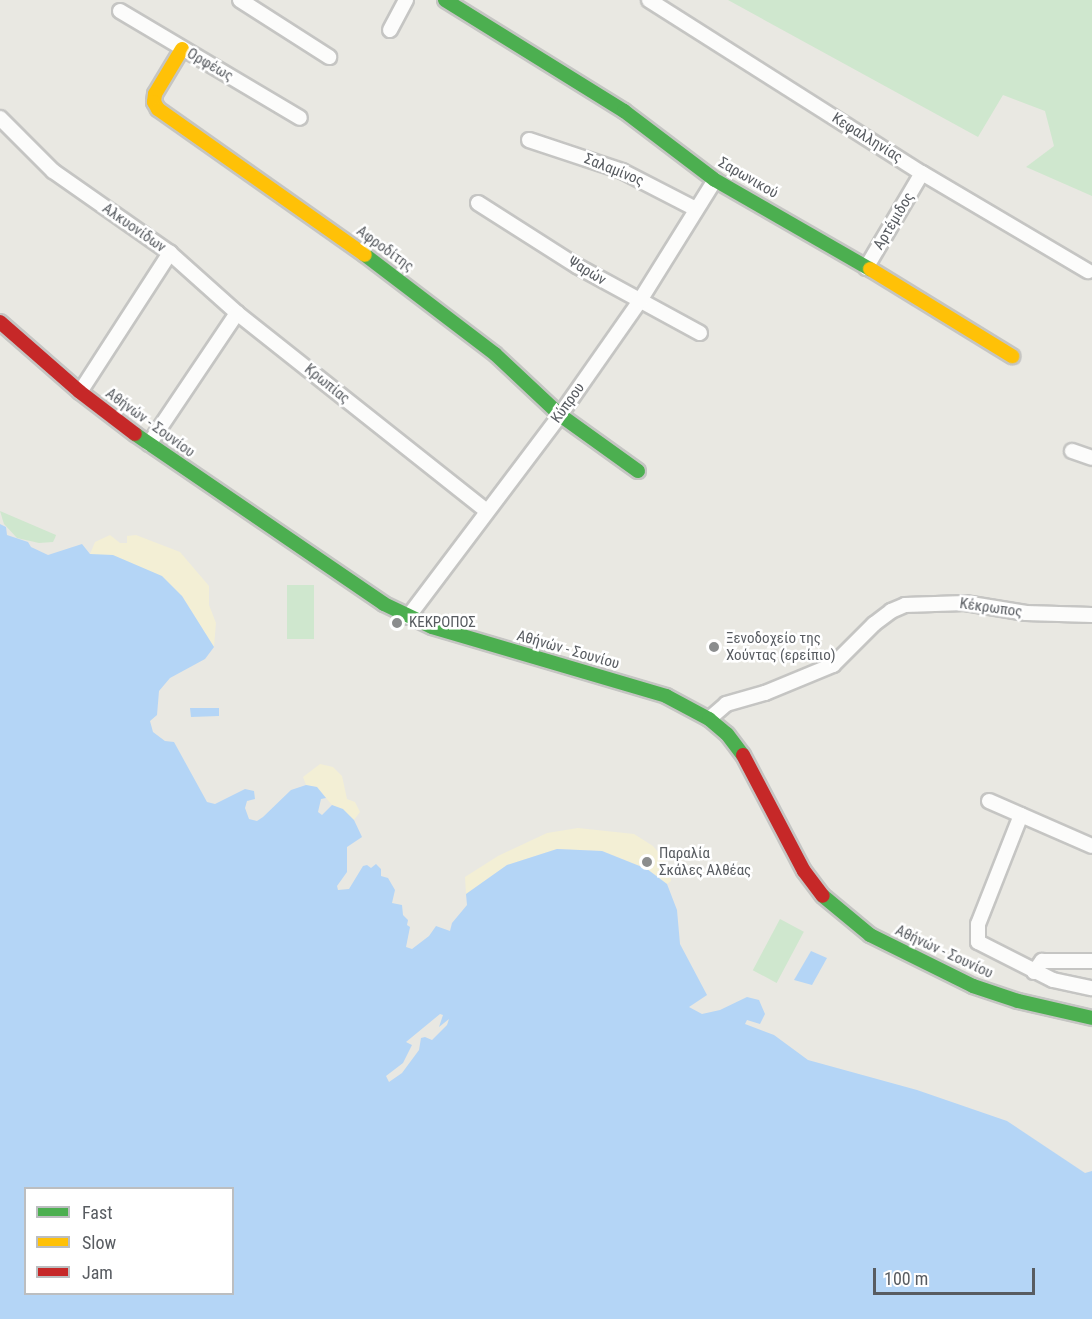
<!DOCTYPE html>
<meta charset="utf-8">
<style>
body{margin:0}
#map{position:relative;width:1092px;height:1319px;overflow:hidden;background:#e9e8e2;font-family:"Roboto Condensed",sans-serif}
div>[style]{position:absolute}
[style*='--x']{left:calc(var(--x)*1px);top:calc(var(--y)*1px);width:calc(var(--w)*1px);rotate:calc(var(--a)*1deg)}
.green>*{inset:0;background:#cfe7ce;transform-origin:0 0}
.sand>*{inset:0;background:#f3efd5}
.water>*{inset:0;background:#b4d5f6}
.roads{filter:drop-shadow(2px 0 #c5c5c3) drop-shadow(-2px 0 #c5c5c3) drop-shadow(0 2px #c5c5c3) drop-shadow(0 -2px #c5c5c3)}
.street>*{height:14px;margin:-7px;padding:0 7px;transform-origin:7px;border-radius:7px;background:#fcfcfb}
.fast>*{height:14px;margin:-7px;padding:0 7px;transform-origin:7px;border-radius:7px;background:#4caf50}
.slow>*{height:14px;margin:-7px;padding:0 7px;transform-origin:7px;border-radius:7px;background:#ffc107}
.jam>*{height:14px;margin:-7px;padding:0 7px;transform-origin:7px;border-radius:7px;background:#c62828}
.dots>*{width:16px;height:16px;translate:-50% -50%;box-sizing:border-box;border:3px solid #fff;border-radius:50%}
span{translate:-50% -50%;white-space:nowrap;text-align:center;line-height:1.15;-webkit-text-stroke:5px #fff;paint-order:stroke}
.street-label{font-size:15px;color:#585c61}
.poi-label{font-size:15px;color:#585c61}
.left{translate:0 -50%;text-align:left}
.legend{position:absolute;left:24px;top:1187px;width:210px;height:108px;box-sizing:border-box;background:#fff;border:2px solid #bcbec0;margin:0;padding:8px 10px;list-style:none;font-size:18px;color:#585c61}
.legend li{display:flex;align-items:center;gap:12px;height:30px}
.legend b{width:30px;border:2px solid #bcbec0}
.scale{position:absolute;left:873px;top:1268px;width:162px;height:27px;box-sizing:border-box;border:3px solid #585c61;border-top:0;padding-left:8px;font-size:18px;line-height:21px;white-space:nowrap;color:#585c61;-webkit-text-stroke:4px #fff;paint-order:stroke}
</style>
<div id="map">
<div class="green">
<div style="clip-path:polygon(728px 0,1092px 0,1092px 196px,1026px 167px,1054px 146px,1045px 111px,1003px 95px,978px 137px)"></div>
<div style="clip-path:polygon(0 511px,56px 535px,55px 538px,53px 542px,39px 543px,17px 538px,4px 524px)"></div>
<div style="left:287px;top:585px;width:27px;height:54px"></div>
<div style="left:780px;top:919px;width:27px;height:58px;rotate:28deg"></div>
</div>
<div class="sand">
<div style="clip-path:polygon(110px 535px,120px 543px,127px 543px,127px 536px,136px 535px,180px 552px,209px 586px,209px 605px,216px 623px,214px 647px,182px 596px,90px 554px,95px 542px)"></div>
<div style="clip-path:polygon(320px 764px,333px 767px,342px 776px,347px 799px,355px 802px,360px 812px,354px 820px,343px 810px,332px 805px,317px 787px,306px 785px,303px 777px)"></div>
<div style="clip-path:polygon(578px 828px,634px 834px,653px 846px,669px 865px,671px 881px,667px 884px,647px 869px,602px 851px,557px 849px,507px 865px,466px 894px,465px 877px,498px 856px,547px 833px)"></div>
</div>
<div class="water">
<div style="clip-path:polygon(evenodd,0 524px,6px 527px,7px 535px,28px 542px,31px 547px,48px 555px,82px 544px,90px 554px,113px 555px,162px 576px,182px 596px,214px 647px,205px 659px,170px 678px,159px 691px,157px 715px,150px 721px,153px 732px,165px 741px,174px 742px,207px 802px,215px 804px,245px 789px,254px 791px,255px 799px,247px 801px,245px 808px,249px 819px,257px 821px,263px 817px,291px 790px,306px 785px,317px 787px,326px 798px,321px 799px,318px 812px,322px 815px,332px 805px,343px 809px,354px 820px,362px 837px,347px 847px,347px 872px,337px 886px,338px 890px,349px 889px,363px 866px,367px 865px,371px 868px,376px 864px,381px 869px,381px 876px,388px 878px,395px 890px,392px 903px,402px 905px,403px 915px,408px 920px,407px 925px,410px 927px,406px 947px,412px 949px,429px 936px,436px 926px,450px 931px,452px 923px,467px 905px,466px 894px,507px 865px,557px 849px,602px 851px,647px 869px,667px 884px,677px 910px,680px 944px,707px 995px,689px 1007px,702px 1014px,720px 1010px,747px 997px,759px 1000px,765px 1014px,760px 1024px,747px 1020px,745px 1024px,774px 1035px,808px 1060px,917px 1090px,1007px 1121px,1085px 1173px,1092px 1171px,1092px 1319px,0 1319px,0 524px,440px 1014px,443px 1015px,439px 1027px,449px 1019px,447px 1025px,432px 1040px,425px 1037px,421px 1038px,419px 1050px,402px 1073px,389px 1082px,386px 1076px,403px 1063px,412px 1045px,406px 1042px,440px 1014px,0 524px,26px 1188px,232px 1188px,232px 1294px,26px 1294px,26px 1188px)"></div>
<div style="clip-path:polygon(190px 708px,219px 708px,219px 716px,191px 717px)"></div>
<div style="clip-path:polygon(811px 951px,827px 958px,812px 985px,794px 980px)"></div>
</div>
<div class="roads">
<div class="street">
<div style="--x:240;--y:0;--w:106;--a:32.6"></div>
<div style="--x:649;--y:0;--w:323;--a:32.4"></div>
<div style="--x:922;--y:173;--w:193;--a:30.6"></div>
<div style="--x:120;--y:11;--w:209;--a:30.7"></div>
<div style="--x:390;--y:30;--w:34;--a:-62"></div>
<div style="--x:0;--y:118;--w:75;--a:45"></div>
<div style="--x:53;--y:171;--w:143;--a:35"></div>
<div style="--x:170;--y:253;--w:90;--a:41.8"></div>
<div style="--x:237;--y:313;--w:319;--a:38.4"></div>
<div style="--x:529;--y:140;--w:98;--a:18.4"></div>
<div style="--x:622;--y:171;--w:83;--a:27.2"></div>
<div style="--x:478;--y:203;--w:117;--a:32.5"></div>
<div style="--x:577;--y:266;--w:140;--a:28.6"></div>
<div style="--x:866;--y:268;--w:110;--a:-59.5"></div>
<div style="--x:80;--y:392;--w:166;--a:-57.1"></div>
<div style="--x:149;--y:444;--w:158;--a:-56.1"></div>
<div style="--x:1072;--y:451;--w:21;--a:19"></div>
<div style="--x:408;--y:617;--w:253;--a:-53"></div>
<div style="--x:560;--y:415;--w:138;--a:-55"></div>
<div style="--x:639;--y:302;--w:144;--a:-58.1"></div>
<div style="--x:709;--y:719;--w:23;--a:-41"></div>
<div style="--x:726;--y:704;--w:41;--a:-15.8"></div>
<div style="--x:765;--y:693;--w:74;--a:-22.4"></div>
<div style="--x:833;--y:665;--w:58;--a:-45"></div>
<div style="--x:874;--y:624;--w:21;--a:-37"></div>
<div style="--x:891;--y:611;--w:15;--a:-23"></div>
<div style="--x:905;--y:605;--w:60;--a:-1.9"></div>
<div style="--x:965;--y:603;--w:62;--a:9.3"></div>
<div style="--x:1026;--y:613;--w:66;--a:1.7"></div>
<div style="--x:989;--y:801;--w:112;--a:23.6"></div>
<div style="--x:1021;--y:815;--w:117;--a:111.5"></div>
<div style="--x:978;--y:924;--w:18;--a:90"></div>
<div style="--x:978;--y:942;--w:84;--a:26.9"></div>
<div style="--x:1053;--y:980;--w:40;--a:12"></div>
<div style="--x:1034;--y:972;--w:14;--a:-54"></div>
<div style="--x:1042;--y:961;--w:50;--a:0"></div>
</div>
<div class="fast">
<div style="--x:445;--y:0;--w:211;--a:31.8"></div>
<div style="--x:624;--y:111;--w:114;--a:37.2"></div>
<div style="--x:715;--y:180;--w:179;--a:29.9"></div>
<div style="--x:365;--y:255;--w:163;--a:37.3"></div>
<div style="--x:495;--y:354;--w:89;--a:43.2"></div>
<div style="--x:560;--y:415;--w:96;--a:35.7"></div>
<div style="--x:135;--y:434;--w:301;--a:34.3"></div>
<div style="--x:384;--y:604;--w:53;--a:25.6"></div>
<div style="--x:432;--y:627;--w:244;--a:16.4"></div>
<div style="--x:666;--y:696;--w:49;--a:28.1"></div>
<div style="--x:709;--y:719;--w:23;--a:40"></div>
<div style="--x:727;--y:734;--w:26;--a:53"></div>
<div style="--x:823;--y:896;--w:61;--a:39.7"></div>
<div style="--x:870;--y:935;--w:115;--a:26.3"></div>
<div style="--x:973;--y:986;--w:47;--a:18.4"></div>
<div style="--x:1018;--y:1001;--w:76;--a:12.9"></div>
</div>
<div class="slow">
<div style="--x:182;--y:49;--w:52;--a:121"></div>
<div style="--x:155;--y:94;--w:8;--a:97"></div>
<div style="--x:154;--y:102;--w:8;--a:60"></div>
<div style="--x:158;--y:109;--w:253;--a:35.2"></div>
<div style="--x:870;--y:269;--w:167;--a:31.5"></div>
</div>
<div class="jam">
<div style="--x:0;--y:322;--w:106;--a:41.2"></div>
<div style="--x:80;--y:392;--w:69;--a:37.4"></div>
<div style="--x:743;--y:755;--w:131;--a:62.3"></div>
<div style="--x:804;--y:871;--w:31;--a:53"></div>
</div>
</div>
<div class="dots">
<div style="left:397px;top:623px;background:#8b8d8e"></div>
<div style="left:714px;top:647px;background:#8b8d8e"></div>
<div style="left:647px;top:862px;background:#8b8d8e"></div>
</div>
<div class="street-label">
<span style="left:210px;top:65px;rotate:30deg">Ορφέως</span>
<span style="left:867px;top:138px;rotate:32deg">Κεφαλληνίας</span>
<span style="left:614px;top:170px;rotate:22deg">Σαλαμίνος</span>
<span style="left:748px;top:178px;rotate:30deg">Σαρωνικού</span>
<span style="left:894px;top:221px;rotate:-59deg">Αρτέμιδος</span>
<span style="left:134px;top:228px;rotate:35deg">Αλκυονίδων</span>
<span style="left:385px;top:249px;rotate:36deg">Αφροδίτης</span>
<span style="left:587px;top:271px;rotate:31deg">Ψαρών</span>
<span style="left:327px;top:384px;rotate:39deg">Κρωπίας</span>
<span style="left:568px;top:403px;rotate:-54deg">Κύπρου</span>
<span style="left:150px;top:423px;rotate:36deg">Αθήνών - Σουνίου</span>
<span style="left:991px;top:608px;rotate:8deg">Κέκρωπος</span>
<span style="left:568px;top:650px;rotate:16deg">Αθήνών - Σουνίου</span>
<span style="left:944px;top:952px;rotate:25deg">Αθήνών - Σουνίου</span>
</div>
<div class="poi-label">
<span class="left" style="left:409px;top:623px">ΚΕΚΡΟΠΟΣ</span>
<span class="left" style="left:726px;top:647px">Ξενοδοχείο της<br>Χούντας (ερείπιο)</span>
<span class="left" style="left:659px;top:862px">Παραλία<br>Σκάλες Αλθέας</span>
</div>
<ul class="legend">
<li><b style="height:8px;background:#4caf50"></b>Fast</li>
<li><b style="height:8px;background:#ffc107"></b>Slow</li>
<li><b style="height:8px;background:#c62828"></b>Jam</li>
</ul>
<div class="scale">100 m</div>
</div>
